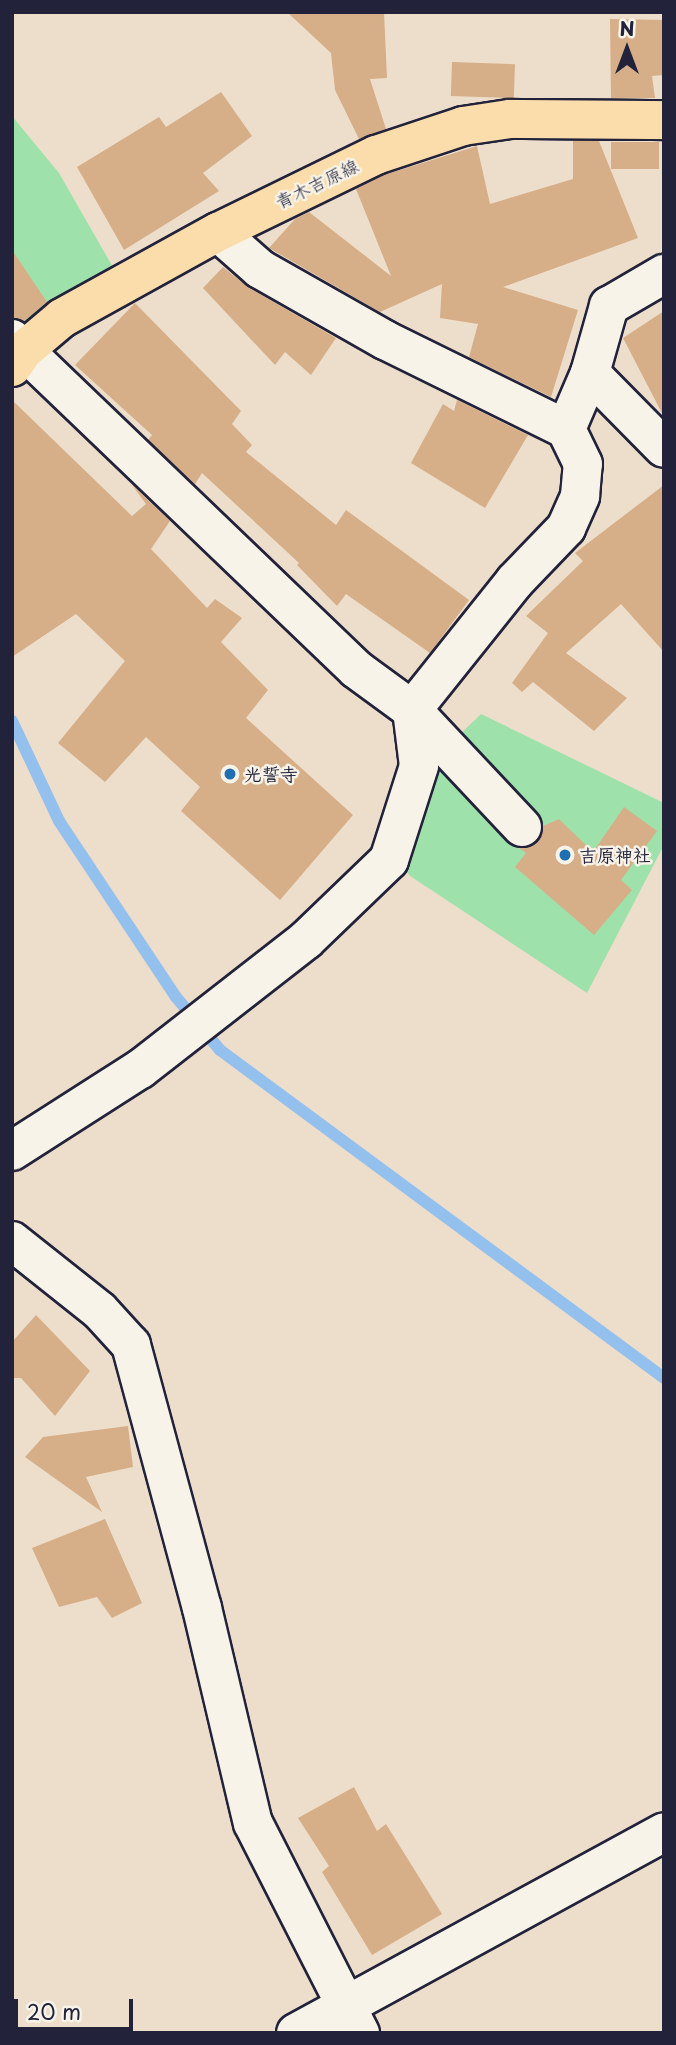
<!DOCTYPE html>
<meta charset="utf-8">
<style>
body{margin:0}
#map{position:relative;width:676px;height:2045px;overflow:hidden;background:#eddecb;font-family:"Playpen Sans","Klee One",sans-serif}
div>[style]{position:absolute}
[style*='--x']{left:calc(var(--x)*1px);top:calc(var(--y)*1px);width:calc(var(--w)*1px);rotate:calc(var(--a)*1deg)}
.green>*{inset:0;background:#9fe1ab}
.stream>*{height:12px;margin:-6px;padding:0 6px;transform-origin:6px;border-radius:6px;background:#93c0ed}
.building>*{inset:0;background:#d6ae88;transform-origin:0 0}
.roads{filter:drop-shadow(2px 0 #22223b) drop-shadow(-2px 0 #22223b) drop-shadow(0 2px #22223b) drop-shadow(0 -2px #22223b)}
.minor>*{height:38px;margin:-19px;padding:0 19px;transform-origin:19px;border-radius:19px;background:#f7f3e8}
.major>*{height:38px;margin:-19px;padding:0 19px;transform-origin:19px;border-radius:19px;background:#faddab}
.dots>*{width:19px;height:19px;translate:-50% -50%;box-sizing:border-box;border:4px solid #f7f3e8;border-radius:50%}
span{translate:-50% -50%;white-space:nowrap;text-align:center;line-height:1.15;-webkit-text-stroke:5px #f7f3e8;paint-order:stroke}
.street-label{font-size:18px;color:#22223b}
.poi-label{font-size:18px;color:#22223b;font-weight:700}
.left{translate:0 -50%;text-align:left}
.frame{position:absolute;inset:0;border:14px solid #22223b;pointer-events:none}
.north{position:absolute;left:592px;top:14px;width:70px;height:70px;-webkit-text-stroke:5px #f7f3e8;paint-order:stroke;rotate:0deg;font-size:19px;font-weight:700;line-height:28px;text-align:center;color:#22223b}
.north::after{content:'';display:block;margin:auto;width:24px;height:32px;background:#22223b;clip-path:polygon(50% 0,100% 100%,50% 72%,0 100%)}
.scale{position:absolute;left:14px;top:1999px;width:119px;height:32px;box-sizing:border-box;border:4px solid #22223b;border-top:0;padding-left:9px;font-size:21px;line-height:24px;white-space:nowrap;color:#22223b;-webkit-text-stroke:5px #f7f3e8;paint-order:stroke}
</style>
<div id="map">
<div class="green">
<div style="clip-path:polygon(12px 116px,59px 173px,114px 269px,20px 328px,12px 319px)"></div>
<div style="clip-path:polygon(481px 714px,664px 803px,664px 845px,587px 993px,410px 876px,400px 864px,431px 762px)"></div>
</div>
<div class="stream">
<div style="--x:12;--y:721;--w:110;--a:64.8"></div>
<div style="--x:59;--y:821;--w:211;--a:56.4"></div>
<div style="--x:176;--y:997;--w:69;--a:50.3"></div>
<div style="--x:220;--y:1050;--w:552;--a:36.45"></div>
</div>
<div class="building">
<div style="clip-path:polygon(287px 12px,384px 12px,387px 78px,370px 79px,386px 129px,359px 139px,335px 90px,331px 53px)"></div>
<div style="clip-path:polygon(610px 19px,664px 20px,664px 75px,652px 76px,655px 98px,611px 98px)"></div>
<div style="left:452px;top:62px;width:63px;height:34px;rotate:2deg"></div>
<div style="clip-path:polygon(221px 92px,252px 136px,203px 173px,219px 191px,124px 250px,77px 167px,159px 117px,166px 127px)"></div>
<div style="clip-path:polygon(573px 141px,599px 141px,638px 238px,503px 287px,578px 310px,551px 397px,469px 357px,478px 324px,440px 318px,442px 284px,380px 312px,269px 248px,295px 219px,309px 212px,391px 276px,356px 189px,384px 175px,477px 146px,490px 204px,573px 179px)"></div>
<div style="left:611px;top:142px;width:48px;height:27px"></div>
<div style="clip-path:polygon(12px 250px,47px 302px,24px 321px,12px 318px)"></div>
<div style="clip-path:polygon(223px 267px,249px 288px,336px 338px,311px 375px,285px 352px,275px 365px,203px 288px)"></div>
<div style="clip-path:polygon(135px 303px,241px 411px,232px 424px,252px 445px,246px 452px,336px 525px,346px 510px,469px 600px,430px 653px,346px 594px,337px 606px,297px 565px,299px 563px,202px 473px,195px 484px,148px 440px,152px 435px,75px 365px)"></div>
<div style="clip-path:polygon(664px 311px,664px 417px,623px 338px)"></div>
<div style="clip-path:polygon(12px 400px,132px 516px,146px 504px,132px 485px,170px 521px,151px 549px,207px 608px,215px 599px,242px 618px,221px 642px,268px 690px,246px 718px,353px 815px,280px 900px,181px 811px,200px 787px,146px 737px,105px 782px,58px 743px,125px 661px,76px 614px,12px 657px)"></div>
<div style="clip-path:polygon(457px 400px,528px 435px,485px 508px,411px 463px,443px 404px,454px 411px)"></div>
<div style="clip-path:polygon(664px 485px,664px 652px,621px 604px,566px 653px,627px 698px,594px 731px,533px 682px,522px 692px,512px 683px,548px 633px,526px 616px,583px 561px,575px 553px)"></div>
<div style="clip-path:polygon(624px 807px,657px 831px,621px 880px,632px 890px,594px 935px,515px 867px,526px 853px,519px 848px,536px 843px,543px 826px,559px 819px,593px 852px)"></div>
<div style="clip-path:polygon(36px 1315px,90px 1371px,55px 1416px,21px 1378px,12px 1378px,12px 1342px)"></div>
<div style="clip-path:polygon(128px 1426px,133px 1467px,86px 1477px,102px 1512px,25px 1457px,43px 1437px)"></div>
<div style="clip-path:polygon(105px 1519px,142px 1603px,112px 1618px,97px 1597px,59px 1607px,32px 1548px)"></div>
<div style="clip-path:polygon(354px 1787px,377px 1831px,386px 1824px,442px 1914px,372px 1955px,322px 1872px,329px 1866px,298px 1818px)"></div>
</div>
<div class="roads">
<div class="minor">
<div style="--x:218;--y:232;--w:56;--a:41.4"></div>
<div style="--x:260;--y:269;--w:144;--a:29.6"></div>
<div style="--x:385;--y:340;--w:202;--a:26.2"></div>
<div style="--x:12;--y:339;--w:477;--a:43.8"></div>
<div style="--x:356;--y:669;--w:69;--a:36.2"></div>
<div style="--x:412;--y:710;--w:56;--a:82.9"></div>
<div style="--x:419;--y:766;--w:99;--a:107.7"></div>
<div style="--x:389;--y:860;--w:115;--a:136.1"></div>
<div style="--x:306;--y:940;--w:210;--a:142.1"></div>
<div style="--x:140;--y:1069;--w:152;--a:147.4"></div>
<div style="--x:590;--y:373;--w:70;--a:-74.2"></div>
<div style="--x:609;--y:306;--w:64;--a:-30.2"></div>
<div style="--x:522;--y:827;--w:161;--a:-133.2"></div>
<div style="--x:412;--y:710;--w:165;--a:-51.4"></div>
<div style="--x:515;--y:581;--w:74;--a:-46.1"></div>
<div style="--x:566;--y:528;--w:35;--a:-66"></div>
<div style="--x:580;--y:496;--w:32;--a:-85"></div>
<div style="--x:583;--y:464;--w:39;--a:-116"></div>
<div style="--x:566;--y:429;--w:61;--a:-66.8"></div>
<div style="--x:590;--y:373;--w:105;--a:45.4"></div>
<div style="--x:12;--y:1241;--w:112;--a:38.5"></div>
<div style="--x:100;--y:1311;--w:46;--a:47.6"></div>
<div style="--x:131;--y:1345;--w:272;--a:74.9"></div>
<div style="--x:202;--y:1608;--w:221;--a:76.7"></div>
<div style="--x:253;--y:1823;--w:236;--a:63"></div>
<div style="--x:296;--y:2033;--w:419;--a:-28.6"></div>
</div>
<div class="major">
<div style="--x:12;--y:367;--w:19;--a:-55"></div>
<div style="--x:23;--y:351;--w:51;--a:-40.2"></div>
<div style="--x:62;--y:318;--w:178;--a:-28.9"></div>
<div style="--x:218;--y:232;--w:176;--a:-26"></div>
<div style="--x:376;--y:155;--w:92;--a:-18.4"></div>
<div style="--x:463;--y:126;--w:48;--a:-8.5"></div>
<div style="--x:510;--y:119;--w:154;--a:0.4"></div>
</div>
</div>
<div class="dots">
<div style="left:230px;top:774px;background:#1f6fb2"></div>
<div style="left:565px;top:855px;background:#1f6fb2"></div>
</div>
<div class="street-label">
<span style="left:317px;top:184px;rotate:-26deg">青木吉原線</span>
</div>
<div class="poi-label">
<span class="left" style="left:244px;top:774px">光誓寺</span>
<span class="left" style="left:579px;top:855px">吉原神社</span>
</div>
<div class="frame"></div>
<div class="north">N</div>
<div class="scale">20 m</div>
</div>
